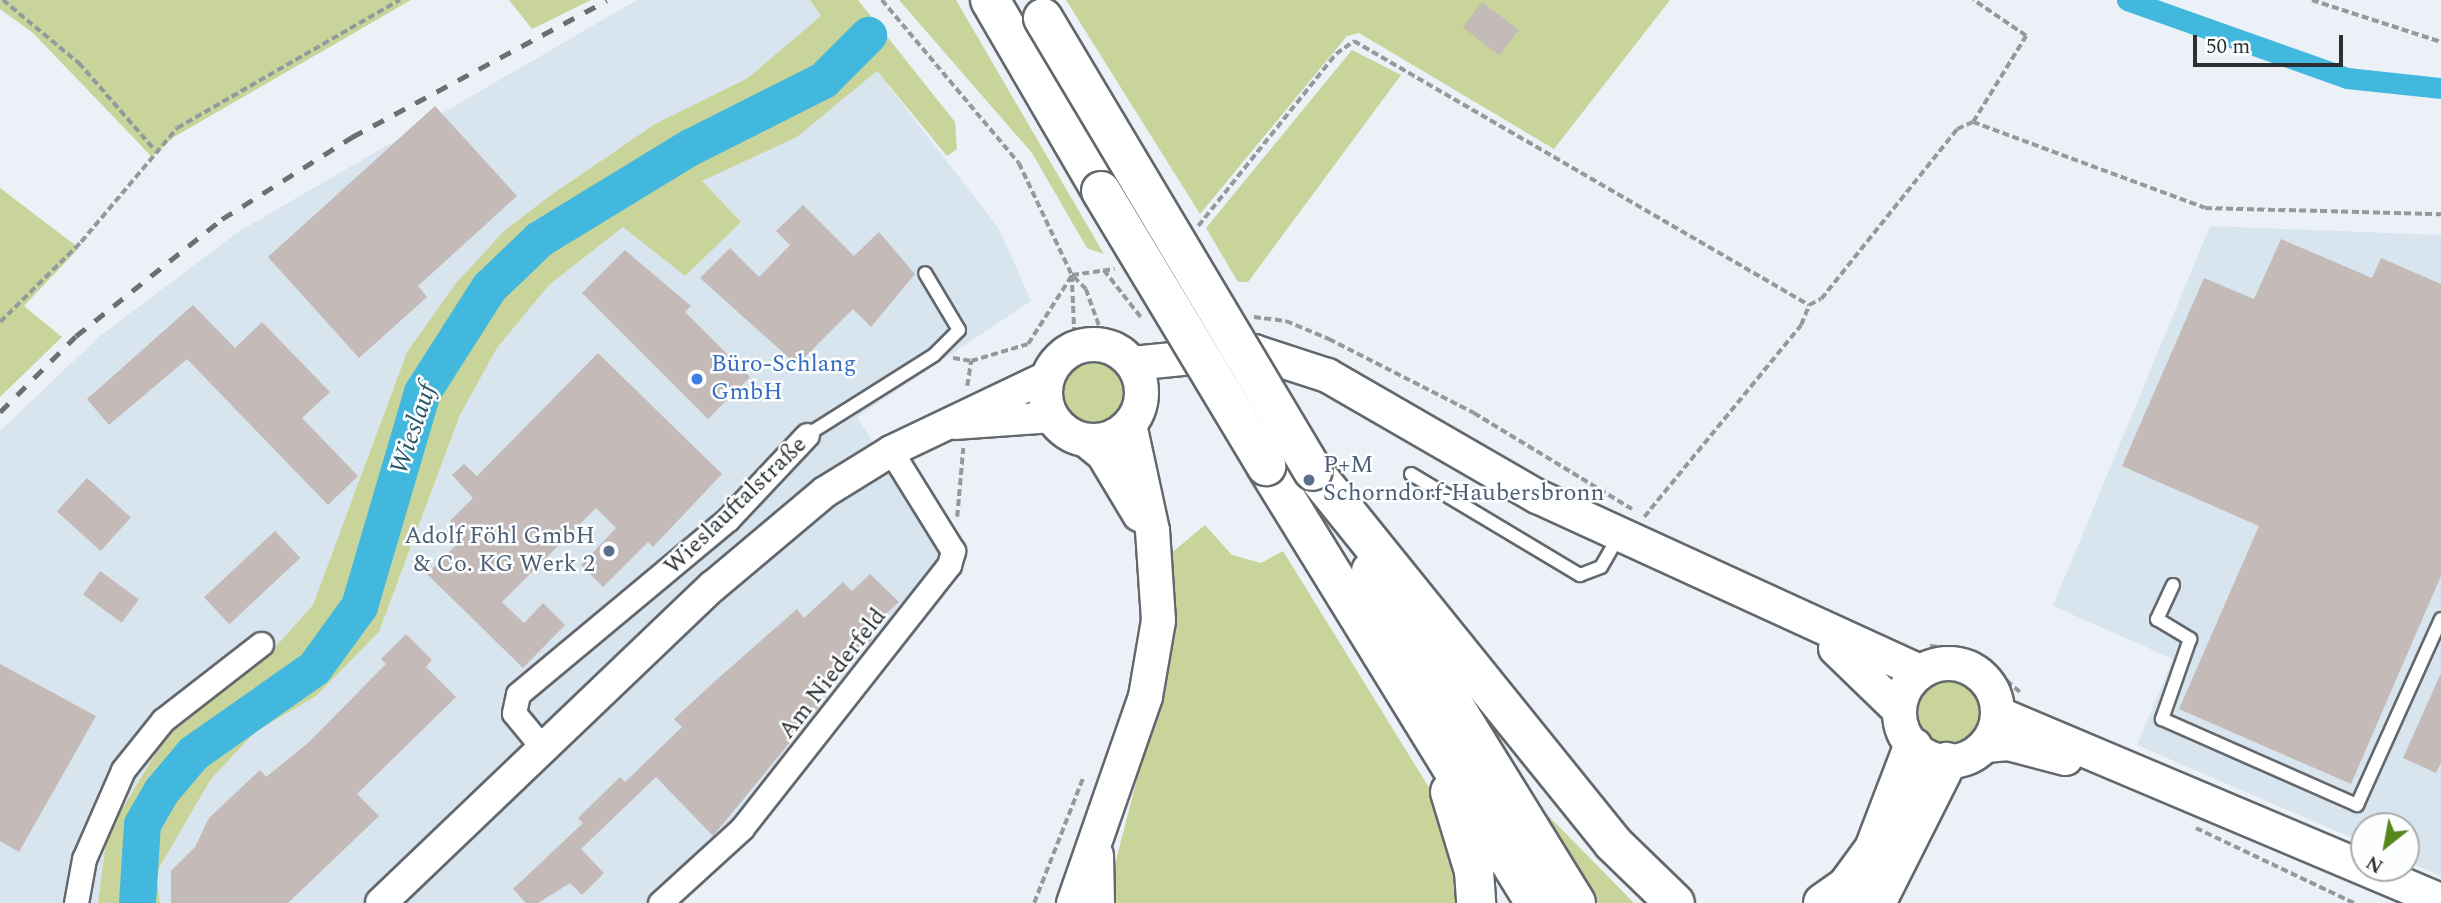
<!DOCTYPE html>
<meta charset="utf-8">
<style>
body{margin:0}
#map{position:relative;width:2441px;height:903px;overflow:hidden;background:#ebf1f7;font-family:Spectral,serif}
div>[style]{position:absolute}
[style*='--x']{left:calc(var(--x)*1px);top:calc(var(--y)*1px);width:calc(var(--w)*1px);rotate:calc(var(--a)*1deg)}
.built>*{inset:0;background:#d8e4ee}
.green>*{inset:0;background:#c9d49a}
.round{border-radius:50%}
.canal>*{height:21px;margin:-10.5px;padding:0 10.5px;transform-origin:10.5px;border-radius:10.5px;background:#43b8df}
.river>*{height:37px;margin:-18.5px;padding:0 18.5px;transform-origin:18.5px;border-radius:18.5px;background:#43b8df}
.building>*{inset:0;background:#c4bbb9;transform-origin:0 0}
.path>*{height:3.5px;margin-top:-1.75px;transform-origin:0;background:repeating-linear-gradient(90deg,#94999d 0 7px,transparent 0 10.5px)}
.roads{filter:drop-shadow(2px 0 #63686d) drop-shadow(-2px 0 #63686d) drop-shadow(0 2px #63686d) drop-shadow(0 -2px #63686d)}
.service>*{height:12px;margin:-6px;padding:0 6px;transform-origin:6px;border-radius:6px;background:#fff}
.minor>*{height:23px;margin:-11.5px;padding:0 11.5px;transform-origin:11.5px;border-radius:11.5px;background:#fff}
.tertiary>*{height:30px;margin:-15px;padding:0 15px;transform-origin:15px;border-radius:15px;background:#fff}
.secondary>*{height:33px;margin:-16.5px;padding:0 16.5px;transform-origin:16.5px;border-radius:16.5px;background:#fff}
.secondary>.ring{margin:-16.5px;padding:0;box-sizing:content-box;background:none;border:33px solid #fff;border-radius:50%}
.trunk>*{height:38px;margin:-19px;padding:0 19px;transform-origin:19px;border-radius:19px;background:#fff}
.rail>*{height:5px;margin-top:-2.5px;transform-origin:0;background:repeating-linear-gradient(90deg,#6b6f72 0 12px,transparent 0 24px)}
.bridges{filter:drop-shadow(2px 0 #63686d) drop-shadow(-2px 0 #63686d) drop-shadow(0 2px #63686d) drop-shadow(0 -2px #63686d)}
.trunk-bridge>*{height:38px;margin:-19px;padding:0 19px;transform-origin:19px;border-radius:19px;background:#fff}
.dots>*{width:19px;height:19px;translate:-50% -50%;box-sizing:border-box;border:4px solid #fcfeff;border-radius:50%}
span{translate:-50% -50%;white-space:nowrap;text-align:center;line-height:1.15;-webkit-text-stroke:5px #fcfeff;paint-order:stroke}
.shop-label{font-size:24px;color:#366cbe}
.left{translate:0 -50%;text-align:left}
.service-label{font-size:24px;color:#4e5e75}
.right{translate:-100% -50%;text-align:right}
.street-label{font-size:24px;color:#2d3032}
.water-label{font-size:26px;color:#285768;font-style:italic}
.north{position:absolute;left:2350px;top:812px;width:70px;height:70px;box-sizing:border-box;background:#fcfeff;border:2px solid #a9acad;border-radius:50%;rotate:211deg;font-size:19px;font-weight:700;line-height:28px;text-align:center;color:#2d3032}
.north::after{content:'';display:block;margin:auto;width:24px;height:32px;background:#568619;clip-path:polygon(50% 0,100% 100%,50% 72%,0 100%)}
.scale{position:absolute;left:2193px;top:35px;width:150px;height:32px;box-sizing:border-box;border:4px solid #2d3032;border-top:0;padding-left:9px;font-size:21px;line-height:24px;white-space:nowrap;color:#2d3032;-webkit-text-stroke:5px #fcfeff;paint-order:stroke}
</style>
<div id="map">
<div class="built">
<div style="clip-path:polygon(637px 0,810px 0,821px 16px,748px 79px,655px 124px,548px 197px,504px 231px,456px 283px,407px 352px,313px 605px,268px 655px,171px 728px,107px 834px,98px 903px,0 903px,0 431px,100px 336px,238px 232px)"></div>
<div style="clip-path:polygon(877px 71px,999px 229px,1031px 301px,857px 417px,944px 556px,804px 750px,650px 903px,160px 903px,156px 873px,211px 779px,255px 732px,316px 696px,379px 632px,460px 415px,497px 348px,549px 285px,623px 227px,685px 276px,702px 181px,797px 137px)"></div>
<div style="clip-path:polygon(2210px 226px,2441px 235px,2441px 876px,2406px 861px,2406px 826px,2364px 826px,2364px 843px,2137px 745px,2173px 659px,2053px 606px)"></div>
</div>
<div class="green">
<div style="clip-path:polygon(0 0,411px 0,174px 137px,152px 157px,33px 33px,0 9px)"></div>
<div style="clip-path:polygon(509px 0,591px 0,532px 29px)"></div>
<div style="clip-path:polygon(810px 0,858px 0,955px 122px,957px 149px,947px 156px,877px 71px,797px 137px,702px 181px,741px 222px,685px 276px,623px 227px,549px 285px,497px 348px,460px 415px,379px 632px,316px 696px,255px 732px,211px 779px,156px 873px,160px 903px,98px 903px,107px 834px,171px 728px,268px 655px,313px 605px,407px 352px,456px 283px,504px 231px,548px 197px,655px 124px,748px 78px,821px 16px)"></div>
<div style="clip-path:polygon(899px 0,956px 0,1104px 254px,1087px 248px,1032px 153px)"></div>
<div style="clip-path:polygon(1066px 0,1670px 0,1554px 149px,1359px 33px,1347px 36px,1200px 214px)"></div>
<div style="clip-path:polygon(1352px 50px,1401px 75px,1248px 282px,1238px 282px,1206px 228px)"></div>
<div style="clip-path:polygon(0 188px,79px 248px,24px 306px,62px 337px,0 397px)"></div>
<div class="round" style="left:1054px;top:354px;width:74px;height:74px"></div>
<div style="clip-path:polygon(1205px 525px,1232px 555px,1261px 563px,1283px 551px,1441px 807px,1464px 903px,1105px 903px,1163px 678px,1169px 555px)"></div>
<div class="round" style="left:1911px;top:673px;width:76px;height:76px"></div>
<div style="clip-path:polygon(1531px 798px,1634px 903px,1598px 903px)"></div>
</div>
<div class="canal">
<div style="--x:2127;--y:0;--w:233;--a:19.5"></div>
<div style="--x:2347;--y:78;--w:95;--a:6.1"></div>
</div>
<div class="river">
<div style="--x:137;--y:903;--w:79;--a:-86.4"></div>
<div style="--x:142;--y:824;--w:38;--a:-60"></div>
<div style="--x:161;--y:791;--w:50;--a:-49.9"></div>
<div style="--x:193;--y:753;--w:148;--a:-35.1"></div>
<div style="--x:314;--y:668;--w:77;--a:-54"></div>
<div style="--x:359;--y:606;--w:223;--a:-73.6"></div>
<div style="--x:422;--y:392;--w:125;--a:-57.5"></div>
<div style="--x:489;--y:287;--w:69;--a:-43.8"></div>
<div style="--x:539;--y:239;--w:177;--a:-31.4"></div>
<div style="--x:690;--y:147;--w:149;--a:-26.7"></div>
<div style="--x:823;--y:80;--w:64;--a:-45"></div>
</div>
<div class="building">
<div style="left:1482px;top:2px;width:46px;height:32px;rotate:37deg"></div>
<div style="clip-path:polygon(435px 106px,517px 196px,418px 286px,427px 297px,359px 358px,268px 257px)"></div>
<div style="clip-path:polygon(803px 205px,854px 256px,879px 232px,915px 274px,871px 327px,853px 309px,797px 365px,700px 278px,730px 248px,759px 277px,790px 245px,776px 231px)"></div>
<div style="clip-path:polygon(2281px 239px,2372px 278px,2381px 258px,2441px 284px,2441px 576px,2351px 784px,2179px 709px,2259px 526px,2122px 466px,2204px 278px,2254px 299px)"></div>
<div style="clip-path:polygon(625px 250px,691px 306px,685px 312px,750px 377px,708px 419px,582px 293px)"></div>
<div style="clip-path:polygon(193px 305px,235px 348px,262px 322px,330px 392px,302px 418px,358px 476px,328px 505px,187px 359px,109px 425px,87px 399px)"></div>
<div style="clip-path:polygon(598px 353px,722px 474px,653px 547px,648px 542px,603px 587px,581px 565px,616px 528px,596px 508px,502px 602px,524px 623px,543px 603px,565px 625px,523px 668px,427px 574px,465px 536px,450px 521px,473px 498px,452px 475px,464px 464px,477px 476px)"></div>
<div style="left:87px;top:478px;width:59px;height:45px;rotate:42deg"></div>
<div style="left:275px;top:531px;width:37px;height:97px;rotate:47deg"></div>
<div style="left:100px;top:571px;width:48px;height:29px;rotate:36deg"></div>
<div style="clip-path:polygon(870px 574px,899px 602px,866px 632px,872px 640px,812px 699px,819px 707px,713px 836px,656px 777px,581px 849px,604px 873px,582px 895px,570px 883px,538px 903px,526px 903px,513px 889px,583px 823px,578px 818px,620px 777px,625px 782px,682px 727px,674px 719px,714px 682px,797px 609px,804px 618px,843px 582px,852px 591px)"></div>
<div style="clip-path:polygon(406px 634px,432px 660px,426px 667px,456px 697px,357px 794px,379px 816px,288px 903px,171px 903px,171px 871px,195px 847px,209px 818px,260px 770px,266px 777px,308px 743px,386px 664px,381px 659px)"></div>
<div style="clip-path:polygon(0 664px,96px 716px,19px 852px,0 841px)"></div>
<div style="clip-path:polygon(2441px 673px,2441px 763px,2436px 773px,2403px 758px)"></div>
</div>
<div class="path">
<div style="--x:3;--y:0;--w:99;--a:39.7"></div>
<div style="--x:79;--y:63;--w:114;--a:48.9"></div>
<div style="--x:882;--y:0;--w:213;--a:50"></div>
<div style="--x:1019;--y:163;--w:124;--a:64.7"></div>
<div style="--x:1072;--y:275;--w:71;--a:87.6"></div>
<div style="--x:2312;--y:0;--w:136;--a:18"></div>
<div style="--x:1973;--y:122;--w:101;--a:-58.4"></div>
<div style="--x:2026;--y:36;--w:64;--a:-145.8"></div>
<div style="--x:1198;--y:226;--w:221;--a:-51.3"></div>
<div style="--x:1336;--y:54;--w:22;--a:-36"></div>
<div style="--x:1354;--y:41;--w:526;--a:30.12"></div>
<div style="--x:1809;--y:305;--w:13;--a:-27"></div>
<div style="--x:1821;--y:299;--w:218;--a:-51.3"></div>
<div style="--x:1957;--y:129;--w:17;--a:-24"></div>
<div style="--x:1973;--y:122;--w:247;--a:20.3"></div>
<div style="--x:2205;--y:208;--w:236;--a:1.5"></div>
<div style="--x:1104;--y:270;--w:63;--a:52"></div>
<div style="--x:1074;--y:277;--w:17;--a:45"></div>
<div style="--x:1086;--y:289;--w:59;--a:70.3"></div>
<div style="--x:1254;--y:317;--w:32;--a:7"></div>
<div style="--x:1286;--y:321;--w:47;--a:22.7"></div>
<div style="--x:1329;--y:339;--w:163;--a:27"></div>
<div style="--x:1474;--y:413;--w:185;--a:31.3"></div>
<div style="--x:0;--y:322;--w:114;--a:-44.6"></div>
<div style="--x:81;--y:242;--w:149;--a:-49.9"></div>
<div style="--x:177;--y:128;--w:257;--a:-29.9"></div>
<div style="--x:953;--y:358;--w:18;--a:9"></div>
<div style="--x:967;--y:386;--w:25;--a:-81"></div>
<div style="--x:971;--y:361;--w:59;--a:-16.6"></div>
<div style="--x:1028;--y:344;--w:82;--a:-57.5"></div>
<div style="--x:1072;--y:275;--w:43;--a:-7.9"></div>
<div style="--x:957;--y:517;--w:69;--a:-85"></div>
<div style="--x:1644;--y:517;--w:248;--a:-50.7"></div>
<div style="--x:1801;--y:325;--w:22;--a:-68"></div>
<div style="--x:1930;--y:646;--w:32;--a:5"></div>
<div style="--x:1962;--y:649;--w:24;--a:28"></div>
<div style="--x:1983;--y:660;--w:49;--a:40.9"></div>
<div style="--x:2196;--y:828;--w:175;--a:25.4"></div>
<div style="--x:1034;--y:903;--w:134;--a:-68.6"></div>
</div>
<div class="roads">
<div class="service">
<div style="--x:807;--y:435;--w:150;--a:-32.2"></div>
<div style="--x:934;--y:355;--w:35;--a:-45"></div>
<div style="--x:959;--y:330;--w:66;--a:-120.8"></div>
<div style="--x:1411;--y:474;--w:197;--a:30.9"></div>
<div style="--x:1580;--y:575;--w:22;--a:-21"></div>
<div style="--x:1601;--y:567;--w:38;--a:-60"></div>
<div style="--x:2173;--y:585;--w:38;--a:115"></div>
<div style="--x:2157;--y:619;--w:39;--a:31"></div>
<div style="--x:2190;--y:639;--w:85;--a:109.3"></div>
<div style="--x:2162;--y:719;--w:213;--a:23.8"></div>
<div style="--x:2357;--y:805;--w:204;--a:-65.7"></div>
</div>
<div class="minor">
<div style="--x:542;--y:747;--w:44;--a:-129.5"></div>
<div style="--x:514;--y:713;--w:19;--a:-78"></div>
<div style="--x:518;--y:694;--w:273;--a:-39.8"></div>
<div style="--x:728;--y:519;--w:115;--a:-46.8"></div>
<div style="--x:76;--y:903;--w:45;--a:-79.7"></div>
<div style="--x:84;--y:859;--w:97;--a:-66.3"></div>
<div style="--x:123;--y:770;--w:64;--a:-51.3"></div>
<div style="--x:163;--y:720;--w:124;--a:-37.8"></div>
<div style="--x:660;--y:903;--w:111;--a:-42.4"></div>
<div style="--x:742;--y:828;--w:335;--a:-51.8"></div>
<div style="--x:949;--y:565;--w:15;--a:-74"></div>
<div style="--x:953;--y:551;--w:118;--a:-121.8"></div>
</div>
<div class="tertiary">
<div style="--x:955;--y:424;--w:97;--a:-4.1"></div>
<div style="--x:381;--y:903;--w:458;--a:-43.7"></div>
<div style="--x:712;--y:587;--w:148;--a:-40.1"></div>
<div style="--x:825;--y:492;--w:78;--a:-31.8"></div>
<div style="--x:891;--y:451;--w:172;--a:-25.5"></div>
</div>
<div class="secondary">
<div class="ring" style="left:1045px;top:344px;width:63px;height:63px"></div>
<div style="--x:1132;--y:363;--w:122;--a:-5.7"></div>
<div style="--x:1253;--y:351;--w:78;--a:18"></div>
<div style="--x:1327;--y:375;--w:242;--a:30"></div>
<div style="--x:1537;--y:496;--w:421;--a:24.6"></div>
<div style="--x:1086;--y:440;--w:22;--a:39"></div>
<div style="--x:1103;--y:454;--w:70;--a:59"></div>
<div style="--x:1835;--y:648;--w:88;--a:44.1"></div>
<div class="ring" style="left:1899px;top:663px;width:65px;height:65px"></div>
<div style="--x:1997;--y:713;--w:482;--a:22.9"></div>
<div style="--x:1985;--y:745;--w:23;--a:-5"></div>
<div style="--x:2008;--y:743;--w:59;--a:14.7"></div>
<div style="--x:1073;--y:903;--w:219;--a:-70.8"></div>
<div style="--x:1145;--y:696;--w:77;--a:-80.3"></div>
<div style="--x:1158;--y:620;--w:90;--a:-93.8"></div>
<div style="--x:1152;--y:530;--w:108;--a:-102.2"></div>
</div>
<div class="trunk">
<div style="--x:990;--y:0;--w:221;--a:59.8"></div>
<div style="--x:1266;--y:466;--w:513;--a:58.39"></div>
<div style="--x:1313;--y:471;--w:478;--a:51.1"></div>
<div style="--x:1613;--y:843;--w:86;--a:44.1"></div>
<div style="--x:1371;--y:571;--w:390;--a:58.3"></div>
<div style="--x:1450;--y:792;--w:83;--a:73.1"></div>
<div style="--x:1474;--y:871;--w:32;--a:86"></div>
<div style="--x:1094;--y:856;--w:47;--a:88.8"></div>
<div style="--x:1823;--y:903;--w:29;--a:-35"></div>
<div style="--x:1847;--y:886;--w:46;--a:-53.9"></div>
<div style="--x:1874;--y:849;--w:109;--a:-69.1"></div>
<div style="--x:1876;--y:903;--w:158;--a:-63.3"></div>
</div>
</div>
<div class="rail">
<div style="--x:0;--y:412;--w:107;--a:-45"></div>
<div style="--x:76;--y:336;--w:187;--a:-38.7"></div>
<div style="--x:222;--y:219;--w:154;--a:-32.2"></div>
<div style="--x:352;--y:137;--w:289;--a:-28.2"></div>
</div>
<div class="bridges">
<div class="trunk-bridge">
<div style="--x:1043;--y:18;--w:527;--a:59.2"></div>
<div style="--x:1101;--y:191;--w:321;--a:59"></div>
</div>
</div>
<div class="dots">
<div style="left:697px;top:379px;background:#3f7fe0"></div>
<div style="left:1309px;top:480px;background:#5c6f8a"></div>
<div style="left:609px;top:551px;background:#5c6f8a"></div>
</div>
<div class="shop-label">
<span class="left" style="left:711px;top:379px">Büro-Schlang<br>GmbH</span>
</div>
<div class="service-label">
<span class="left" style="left:1323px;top:480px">P+M<br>Schorndorf-Haubersbronn</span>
<span class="right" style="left:595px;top:551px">Adolf Föhl GmbH<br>&amp; Co. KG Werk 2</span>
</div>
<div class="street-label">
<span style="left:736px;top:506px;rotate:-44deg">Wieslauftalstraße</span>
<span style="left:833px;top:674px;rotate:-52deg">Am Niederfeld</span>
</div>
<div class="water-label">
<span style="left:414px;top:429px;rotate:-71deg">Wieslauf</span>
</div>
<div class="north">N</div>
<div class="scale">50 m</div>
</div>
